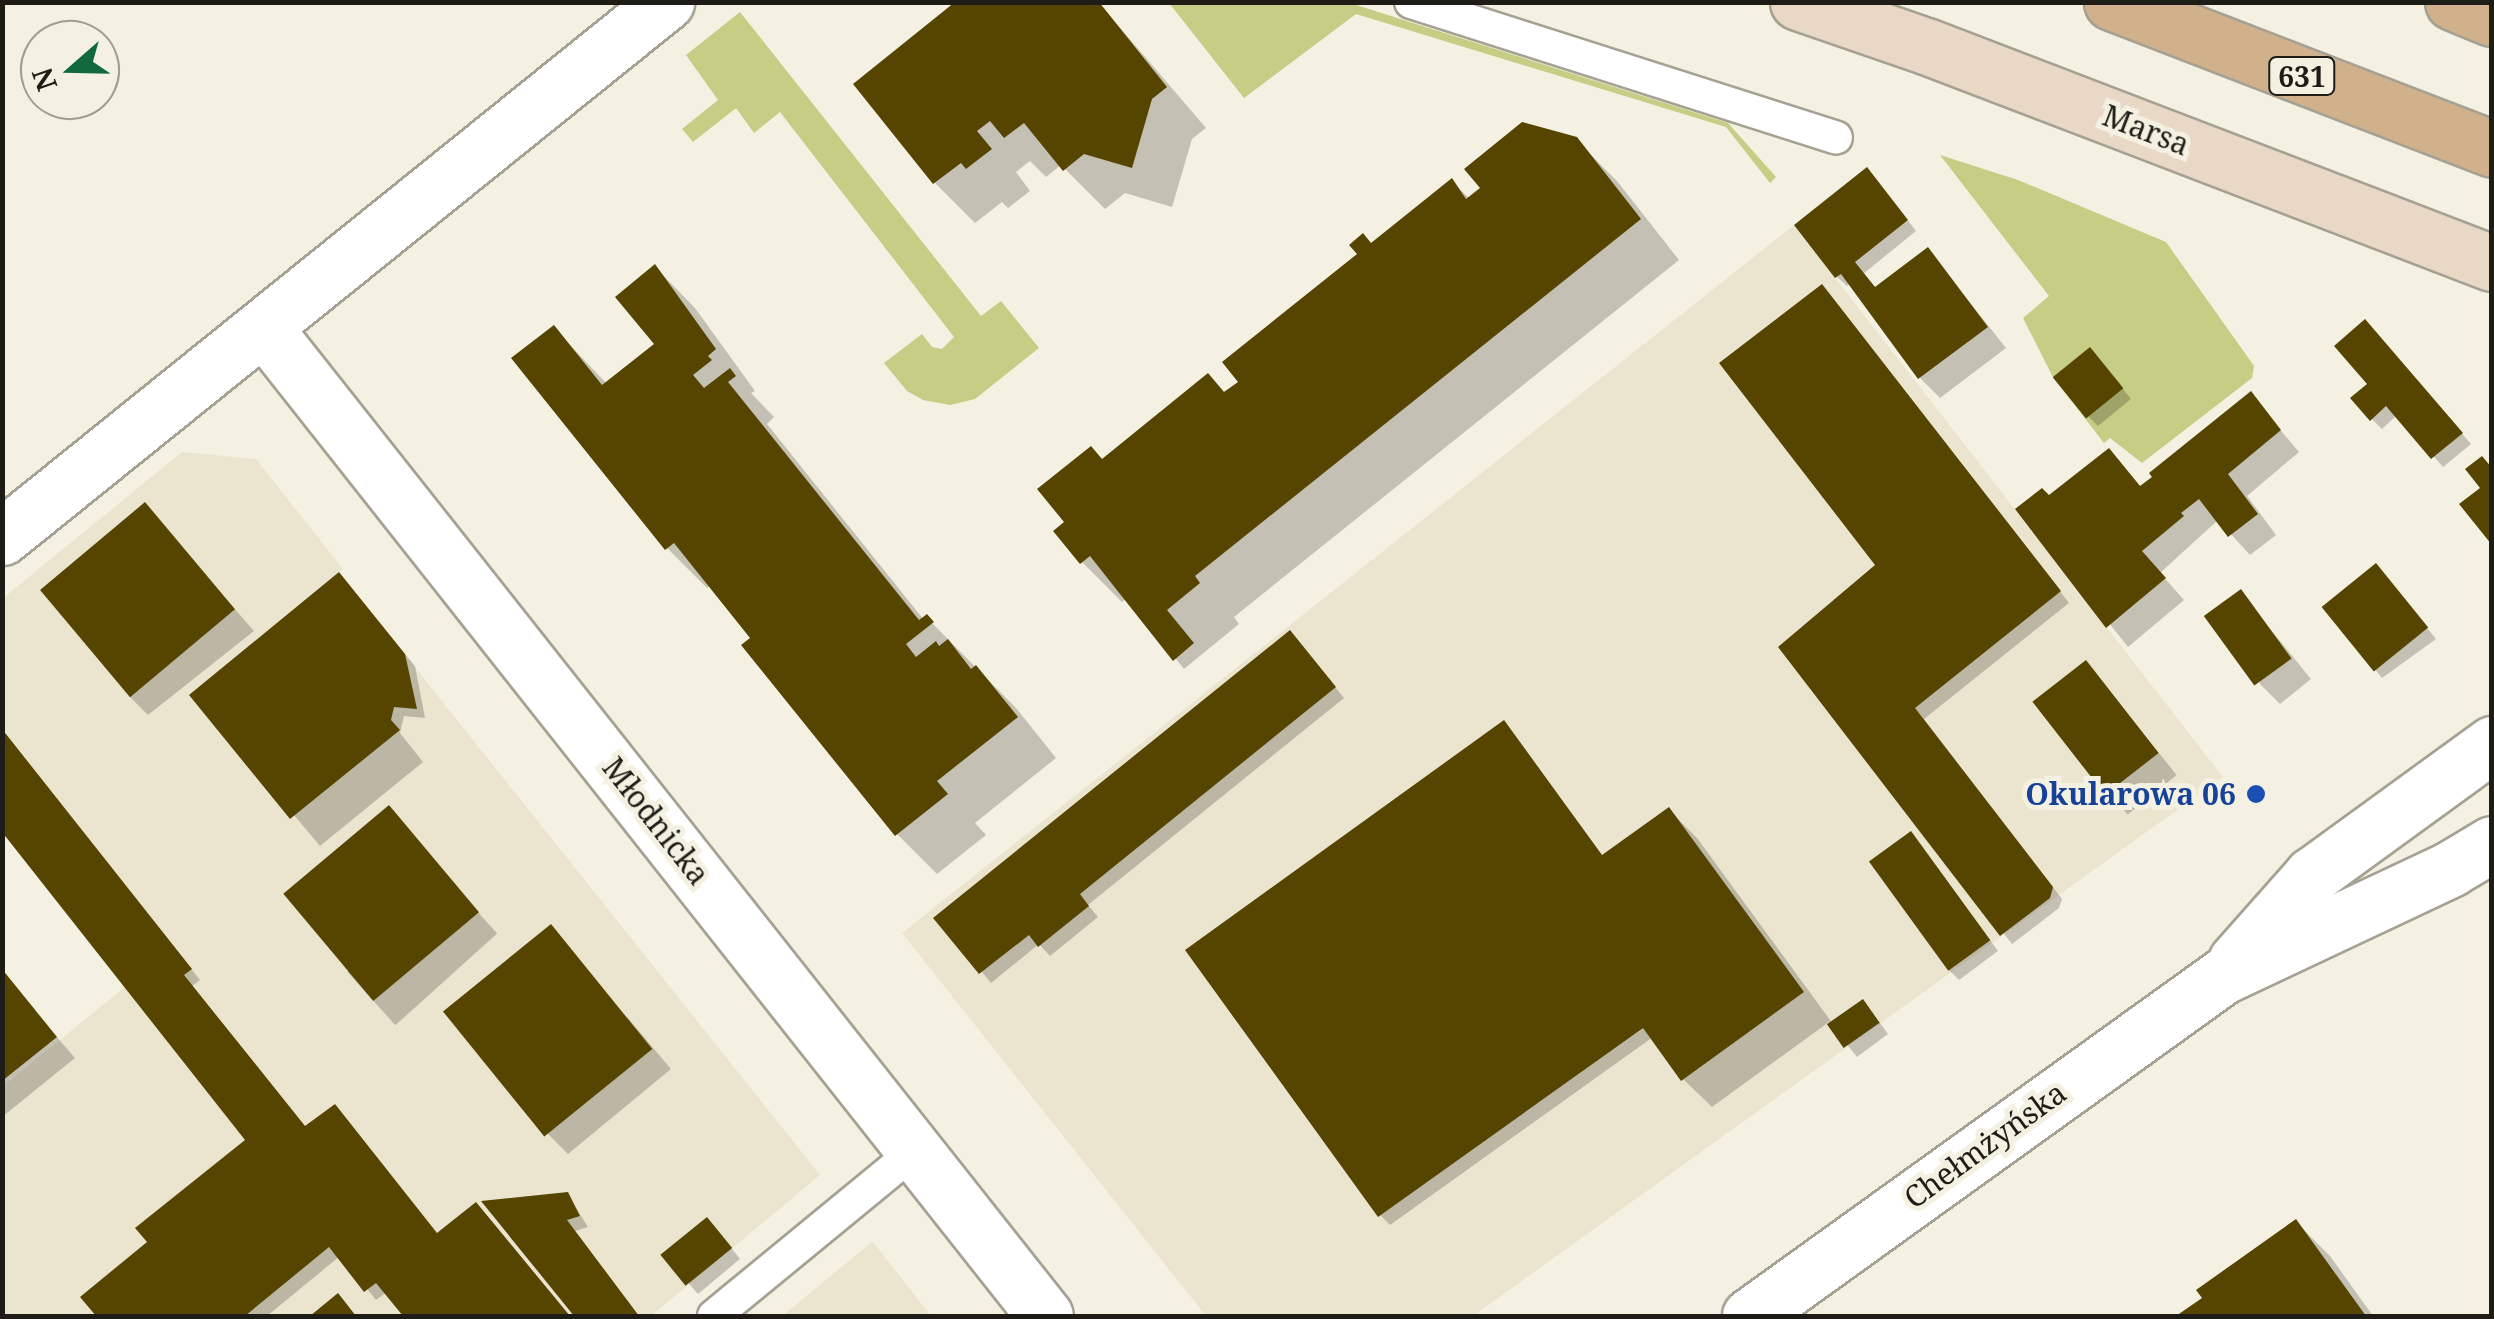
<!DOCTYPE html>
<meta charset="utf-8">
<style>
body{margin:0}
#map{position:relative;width:2494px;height:1319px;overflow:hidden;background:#f5f1e2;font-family:"Noto Serif",serif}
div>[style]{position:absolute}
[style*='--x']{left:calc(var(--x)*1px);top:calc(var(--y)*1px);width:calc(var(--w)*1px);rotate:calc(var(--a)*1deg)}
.built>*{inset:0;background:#ebe5cf}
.green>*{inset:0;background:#c6cd84}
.shadow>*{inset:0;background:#0003;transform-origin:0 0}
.building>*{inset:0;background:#554500;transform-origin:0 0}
.roads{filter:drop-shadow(2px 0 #a5a193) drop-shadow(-2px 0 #a5a193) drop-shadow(0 2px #a5a193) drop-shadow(0 -2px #a5a193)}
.service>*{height:32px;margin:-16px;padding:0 16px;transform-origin:16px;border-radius:16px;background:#fff}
.minor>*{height:55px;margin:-27.5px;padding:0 27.5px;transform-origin:27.5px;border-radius:27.5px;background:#fff}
.tertiary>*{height:55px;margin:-27.5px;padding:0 27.5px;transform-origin:27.5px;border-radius:27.5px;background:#fff}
.secondary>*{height:55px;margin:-27.5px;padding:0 27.5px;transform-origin:27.5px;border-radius:27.5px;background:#e8d8c5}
.primary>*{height:55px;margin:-27.5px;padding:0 27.5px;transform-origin:27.5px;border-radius:27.5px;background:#d0b18b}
.dots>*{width:28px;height:28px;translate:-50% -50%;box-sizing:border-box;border:5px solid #f5f1e2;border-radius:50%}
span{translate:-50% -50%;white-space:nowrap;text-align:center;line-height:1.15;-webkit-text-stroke:10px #f5f1e2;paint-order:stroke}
.shield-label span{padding:2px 8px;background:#f5f1e2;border:2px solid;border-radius:8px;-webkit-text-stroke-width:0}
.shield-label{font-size:28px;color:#1e1c17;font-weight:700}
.street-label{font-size:30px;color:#1e1c17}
.transit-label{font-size:30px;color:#164399;font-weight:700}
.right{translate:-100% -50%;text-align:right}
.frame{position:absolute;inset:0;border:5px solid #1e1c17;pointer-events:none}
.north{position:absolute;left:20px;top:20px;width:100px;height:100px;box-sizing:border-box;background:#f5f1e2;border:2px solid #9f9c91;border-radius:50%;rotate:250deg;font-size:28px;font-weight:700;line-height:40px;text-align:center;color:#1e1c17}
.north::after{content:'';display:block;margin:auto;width:35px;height:45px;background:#126a3c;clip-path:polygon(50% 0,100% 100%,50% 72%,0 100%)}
</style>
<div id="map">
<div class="built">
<div style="clip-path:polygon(1794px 225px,2223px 777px,1473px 1316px,1206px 1316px,902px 933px)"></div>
<div style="clip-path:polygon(182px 452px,256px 459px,343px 569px,339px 572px,820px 1175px,651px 1316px,3px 1316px,3px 1086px,125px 987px,3px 832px,3px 598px)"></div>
<div style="clip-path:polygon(873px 1242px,931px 1316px,782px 1316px,872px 1242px)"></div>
</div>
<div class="green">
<div style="clip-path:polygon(1169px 3px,1350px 3px,1728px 123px,1776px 177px,1770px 183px,1726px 127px,1356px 14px,1244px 98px)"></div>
<div style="clip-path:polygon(740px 12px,981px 316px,1001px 301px,1039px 348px,975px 399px,950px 405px,923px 400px,907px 391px,884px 363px,922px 334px,932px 347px,942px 349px,954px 337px,780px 112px,754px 133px,736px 108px,693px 142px,682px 129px,718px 100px,686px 55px)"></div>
<div style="clip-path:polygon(1940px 155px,2018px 180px,2166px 242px,2254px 366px,2252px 378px,2142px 463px,2110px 438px,2104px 443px,2053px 377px,2023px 318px,2049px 296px)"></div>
</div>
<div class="shadow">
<div style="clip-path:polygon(1098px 2px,1206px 128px,1192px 139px,1172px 207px,1125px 193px,1105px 209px,1061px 165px,1046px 177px,1030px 161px,1016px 172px,1030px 191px,1008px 208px,1002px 202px,975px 223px,935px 183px,856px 85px)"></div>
<div style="clip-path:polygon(1576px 140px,1617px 181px,1679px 260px,1234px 617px,1239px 624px,1184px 669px,1127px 598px,1122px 602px,1082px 562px,1068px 523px,1102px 461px,1241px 382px,1372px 246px,1452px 182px,1470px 199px)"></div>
<div style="clip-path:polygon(1877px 181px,1916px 231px,1863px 274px,1877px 289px,1928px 250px,2006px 348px,1940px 398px,1920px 378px,1851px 283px,1847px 286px,1837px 277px,1798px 225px)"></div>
<div style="clip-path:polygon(655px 267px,695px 308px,755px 391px,751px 393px,774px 417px,767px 424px,924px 620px,927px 618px,1016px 708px,1056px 758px,975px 823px,986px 835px,937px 874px,897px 834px,711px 585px,707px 588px,667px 548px,554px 328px,607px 384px,657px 344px)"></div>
<div style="clip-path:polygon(1832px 297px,2069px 603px,1924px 719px,2062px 899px,2059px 908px,2012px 944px,1781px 647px,1878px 565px)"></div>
<div style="clip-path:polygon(2375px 333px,2471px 444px,2443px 467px,2397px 415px,2382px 429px,2372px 419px)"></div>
<div style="clip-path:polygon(2100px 360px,2131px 399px,2098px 426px,2088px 416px)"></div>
<div style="clip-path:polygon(2251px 395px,2299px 452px,2247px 496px,2276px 535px,2250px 555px,2218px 520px,2160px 573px,2184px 600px,2128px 647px,2018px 509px,2049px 498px,2109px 451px,2142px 488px)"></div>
<div style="clip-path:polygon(205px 575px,254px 631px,148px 715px,128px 695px)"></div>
<div style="clip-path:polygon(2386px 577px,2436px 639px,2382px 678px,2326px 608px)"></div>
<div style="clip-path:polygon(348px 585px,415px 666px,425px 718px,404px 716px,400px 733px,423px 762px,320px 846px,193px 695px)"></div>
<div style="clip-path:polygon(2240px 592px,2311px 679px,2280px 704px,2260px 684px)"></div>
<div style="clip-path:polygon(1300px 644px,1344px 698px,1088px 905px,1098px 917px,1050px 956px,1039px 944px,991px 983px,937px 918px)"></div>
<div style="left:2086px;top:663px;width:144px;height:63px;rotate:51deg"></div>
<div style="clip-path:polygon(1504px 723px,1603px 857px,1669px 810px,1697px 838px,1833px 1024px,1872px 1012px,1888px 1034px,1857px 1057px,1829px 1022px,1712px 1107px,1683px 1079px,1653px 1037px,1390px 1225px,1380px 1215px)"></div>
<div style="clip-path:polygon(2px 731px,200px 980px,192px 986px,306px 1128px,438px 1236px,486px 1215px,569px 1316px,407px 1316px,387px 1292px,376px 1300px,340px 1256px,267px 1316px,99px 1316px,84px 1297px,150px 1243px,248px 1140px)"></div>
<div style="clip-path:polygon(1920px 844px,1998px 951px,1959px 980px,1949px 970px)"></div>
<div style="left:449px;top:880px;width:72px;height:137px;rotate:48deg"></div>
<div style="clip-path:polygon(2px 974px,75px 1058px,2px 1117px)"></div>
<div style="clip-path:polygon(627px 1017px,671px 1069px,568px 1154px,548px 1134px)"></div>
<div style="clip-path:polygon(567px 1194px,588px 1227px,575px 1231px,639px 1316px,577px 1316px,486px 1203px)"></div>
<div style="clip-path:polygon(2296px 1222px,2330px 1256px,2373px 1316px,2181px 1316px)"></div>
<div style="clip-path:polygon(717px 1230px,740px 1259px,698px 1294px,664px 1255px)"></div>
</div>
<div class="building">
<div style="clip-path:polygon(955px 2px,1099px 2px,1167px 87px,1152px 99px,1132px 168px,1084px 154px,1063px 171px,1024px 123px,1004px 138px,990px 121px,977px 131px,992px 149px,966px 169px,961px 163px,933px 184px,853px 84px)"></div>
<div style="clip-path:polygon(1522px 122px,1577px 137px,1641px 219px,1195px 576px,1200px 583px,1167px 610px,1194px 643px,1173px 661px,1090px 556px,1080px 564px,1053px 531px,1064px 522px,1037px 489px,1091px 446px,1102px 459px,1208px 373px,1224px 392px,1238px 382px,1222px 362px,1357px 254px,1349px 245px,1363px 233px,1371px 243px,1452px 178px,1466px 199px,1480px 188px,1464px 169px)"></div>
<div style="clip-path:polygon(1867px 167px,1908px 220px,1855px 262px,1875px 287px,1928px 247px,1988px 327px,1918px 379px,1841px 274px,1835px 278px,1794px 225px)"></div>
<div style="clip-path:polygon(655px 264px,716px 349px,708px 356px,712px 360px,693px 375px,704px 388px,730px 368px,736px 376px,728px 382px,919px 620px,927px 614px,934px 622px,906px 644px,916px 657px,936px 641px,939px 646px,948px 639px,971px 669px,976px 665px,1018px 717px,937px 781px,948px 794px,895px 836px,741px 645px,750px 638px,674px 543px,665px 550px,511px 358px,554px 325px,602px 385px,654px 344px,615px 297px)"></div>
<div style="clip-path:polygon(1822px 284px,2061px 591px,1915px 708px,2053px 887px,2050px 898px,2000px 936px,1778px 647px,1875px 565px,1719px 363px)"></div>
<div style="clip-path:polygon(2365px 319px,2463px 433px,2431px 459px,2386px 406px,2370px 421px,2350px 398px,2367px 384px,2334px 346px)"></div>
<div style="left:2090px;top:347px;width:53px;height:48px;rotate:51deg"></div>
<div style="clip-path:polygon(2251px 391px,2281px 430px,2228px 474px,2258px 514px,2228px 537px,2199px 499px,2181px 513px,2184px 516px,2142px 551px,2166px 578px,2106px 628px,2015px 509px,2042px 488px,2049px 495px,2109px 448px,2140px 486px,2152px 477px,2149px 473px)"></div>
<div style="clip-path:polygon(2482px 456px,2492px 468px,2492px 545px,2459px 504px,2480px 488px,2465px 469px)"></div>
<div style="left:145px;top:502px;width:140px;height:137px;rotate:50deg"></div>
<div style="left:2376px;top:563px;width:83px;height:70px;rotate:51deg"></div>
<div style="clip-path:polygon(339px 572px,405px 654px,417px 709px,394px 707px,391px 720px,400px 730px,290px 819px,189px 695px)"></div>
<div style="left:2241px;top:589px;width:86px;height:46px;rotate:54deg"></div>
<div style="clip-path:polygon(1290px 630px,1336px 687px,1080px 894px,1089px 906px,1038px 947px,1029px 935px,979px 974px,933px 918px)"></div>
<div style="left:2086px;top:660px;width:118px;height:68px;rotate:52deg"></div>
<div style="clip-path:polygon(1504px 720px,1602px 855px,1669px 807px,1804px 992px,1681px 1081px,1643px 1028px,1378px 1217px,1185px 950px)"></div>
<div style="clip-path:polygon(2px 729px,192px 969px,184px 975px,305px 1126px,335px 1104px,437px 1233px,476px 1202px,570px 1316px,403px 1316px,376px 1283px,364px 1292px,329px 1247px,245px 1316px,96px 1316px,80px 1297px,147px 1242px,135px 1228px,245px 1140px,2px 832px)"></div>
<div style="left:389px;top:805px;width:140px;height:138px;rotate:50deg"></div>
<div style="left:1911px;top:831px;width:135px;height:52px;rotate:54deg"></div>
<div style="left:551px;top:924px;width:161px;height:139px;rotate:51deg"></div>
<div style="clip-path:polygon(2px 969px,57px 1037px,2px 1081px)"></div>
<div style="left:1863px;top:999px;width:29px;height:44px;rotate:55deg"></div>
<div style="clip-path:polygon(568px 1192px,580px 1216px,567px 1220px,639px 1316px,574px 1316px,481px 1201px)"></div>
<div style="left:707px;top:1217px;width:40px;height:60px;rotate:51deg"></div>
<div style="clip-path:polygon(2296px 1219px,2366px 1316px,2176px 1316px,2202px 1298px,2196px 1290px)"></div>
<div style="clip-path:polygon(338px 1293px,356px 1316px,310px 1316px)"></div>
</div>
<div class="roads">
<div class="service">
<div style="--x:1411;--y:2;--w:446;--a:17.7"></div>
<div style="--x:714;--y:1316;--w:261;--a:-39.4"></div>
</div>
<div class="minor">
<div style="--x:264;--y:328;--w:1259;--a:51.67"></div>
<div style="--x:2;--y:537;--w:853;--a:-38.86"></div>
</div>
<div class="tertiary">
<div style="--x:2236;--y:961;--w:115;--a:-48.5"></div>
<div style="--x:2312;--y:875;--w:223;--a:-36"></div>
<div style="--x:1750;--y:1316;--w:583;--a:-35.71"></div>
<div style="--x:2223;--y:976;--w:251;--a:-25.2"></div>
<div style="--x:2450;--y:869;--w:49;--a:-30.8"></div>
</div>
<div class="secondary">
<div style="--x:1798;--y:2;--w:135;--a:19"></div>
<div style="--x:1926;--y:46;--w:606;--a:20.98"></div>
</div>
<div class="primary">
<div style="--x:2112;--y:2;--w:407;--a:21.1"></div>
<div style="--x:2453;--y:2;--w:42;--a:22.3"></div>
</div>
</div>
<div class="dots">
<div style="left:2256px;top:794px;background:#1a4fb4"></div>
</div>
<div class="shield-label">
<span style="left:2302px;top:76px">631</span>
</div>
<div class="street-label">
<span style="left:2146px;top:130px;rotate:21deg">Marsa</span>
<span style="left:656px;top:821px;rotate:52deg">Młodnicka</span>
<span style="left:1985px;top:1145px;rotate:-36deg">Chełmżyńska</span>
</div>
<div class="transit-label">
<span class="right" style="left:2236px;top:794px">Okularowa 06</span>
</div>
<div class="frame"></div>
<div class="north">N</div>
</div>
